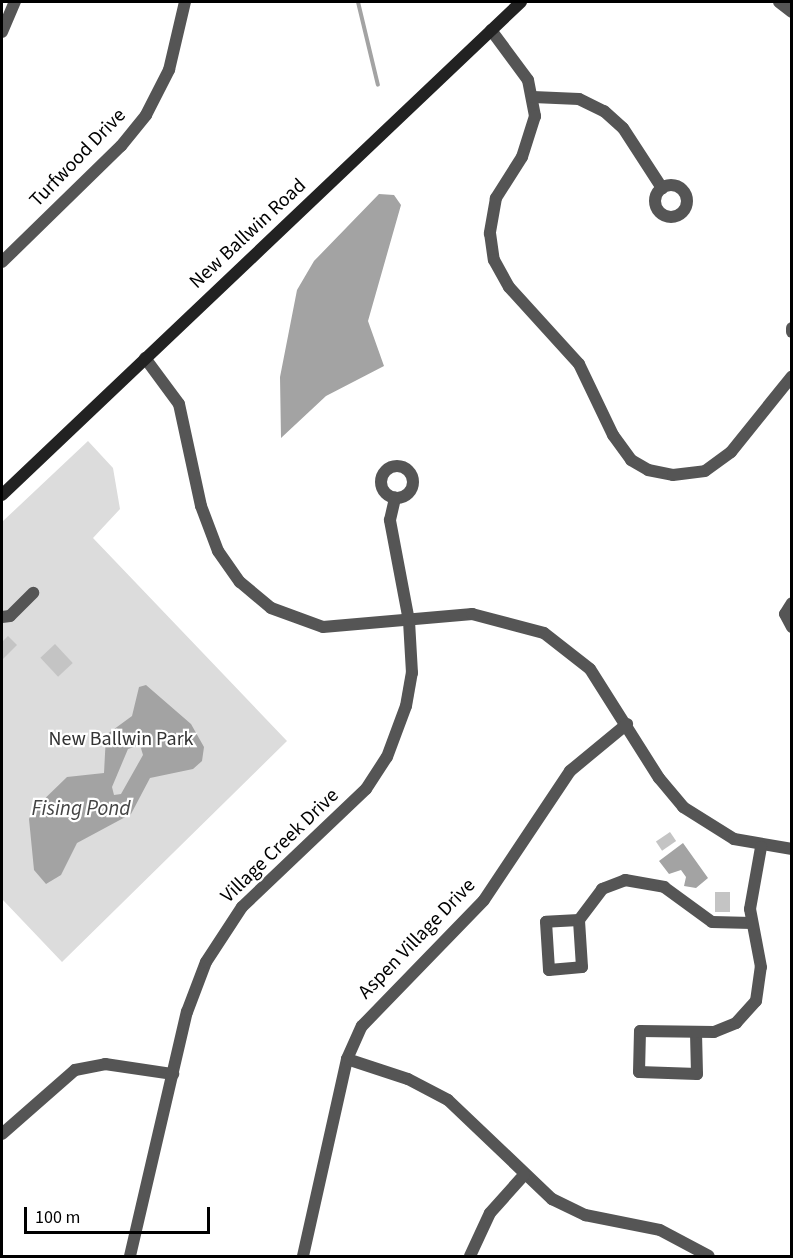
<!DOCTYPE html>
<style>
body{margin:0}
#map{position:relative;width:793px;height:1258px;overflow:hidden;background:#fff;font-family:"Source Sans 3",sans-serif}
div>[style]{position:absolute}
[style*='--x']{left:calc(var(--x)*1px);top:calc(var(--y)*1px);width:calc(var(--w)*1px);rotate:calc(var(--a)*1deg)}
.green>*{inset:0;background:#dcdcdc}
.water>*{inset:0;background:#a3a3a3}
.stream>*{height:4px;margin:-2px;padding:0 2px;transform-origin:2px;border-radius:2px;background:#a3a3a3}
.building>*{inset:0;background:#c4c4c4;transform-origin:0 0}
.street>*{height:12px;margin:-6px;padding:0 6px;transform-origin:6px;border-radius:6px;background:#555}
.street>.ring{margin:-6px;padding:0;box-sizing:content-box;background:none;border:12px solid #555;border-radius:50%}
.secondary>*{height:12px;margin:-6px;padding:0 6px;transform-origin:6px;border-radius:6px;background:#222}
span{translate:-50% -50%;white-space:nowrap;text-align:center;line-height:1.15;-webkit-text-stroke:4.5px #fff;paint-order:stroke}
.street-label{font-size:20px;color:#000}
.park-label{font-size:20px;color:#333}
.water-label{font-size:21px;color:#444;font-style:italic}
.frame{position:absolute;inset:0;border:3px solid #000;pointer-events:none}
.scale{position:absolute;left:24px;top:1207px;width:186px;height:27px;box-sizing:border-box;border:3px solid #000;border-top:0;padding-left:8px;font-size:18px;line-height:21px;white-space:nowrap;color:#000;-webkit-text-stroke:4px #fff;paint-order:stroke}
</style>
<div id="map">
<div class="green">
<div style="clip-path:polygon(88px 441px,113px 468px,120px 509px,93px 538px,287px 741px,62px 962px,2px 899px,2px 522px)"></div>
</div>
<div class="water">
<div style="clip-path:polygon(379px 194px,394px 195px,401px 205px,368px 321px,384px 366px,326px 396px,281px 438px,280px 377px,297px 290px,314px 261px)"></div>
<div style="clip-path:polygon(evenodd,146px 685px,191px 724px,204px 747px,202px 761px,193px 769px,150px 778px,131px 814px,77px 843px,61px 875px,46px 884px,34px 870px,29px 819px,32px 811px,67px 777px,104px 773px,106px 735px,132px 716px,139px 687px,146px 685px,140px 745px,143px 755px,121px 794px,114px 795px,112px 787px,128px 749px,140px 745px)"></div>
<div style="clip-path:polygon(683px 843px,708px 878px,696px 888px,684px 886px,686px 877px,681px 870px,669px 874px,659px 861px)"></div>
</div>
<div class="stream">
<div style="--x:358;--y:2;--w:85;--a:76.5"></div>
</div>
<div class="building">
<div style="clip-path:polygon(8px 636px,17px 645px,2px 660px,2px 642px)"></div>
<div style="left:55px;top:644px;width:26px;height:20px;rotate:47deg"></div>
<div style="left:670px;top:832px;width:11px;height:17px;rotate:56deg"></div>
<div style="left:715px;top:892px;width:15px;height:20px"></div>
</div>
<div class="street">
<div style="--x:779;--y:2;--w:16;--a:38"></div>
<div style="--x:491;--y:30;--w:62;--a:53.5"></div>
<div style="--x:528;--y:80;--w:37;--a:79"></div>
<div style="--x:535;--y:116;--w:43;--a:107.6"></div>
<div style="--x:522;--y:157;--w:49;--a:122.4"></div>
<div style="--x:496;--y:198;--w:36;--a:100"></div>
<div style="--x:490;--y:233;--w:27;--a:82"></div>
<div style="--x:494;--y:260;--w:31;--a:61"></div>
<div style="--x:509;--y:287;--w:104;--a:47.7"></div>
<div style="--x:579;--y:364;--w:79;--a:64.4"></div>
<div style="--x:613;--y:435;--w:31;--a:54"></div>
<div style="--x:631;--y:460;--w:20;--a:30"></div>
<div style="--x:648;--y:470;--w:25;--a:11"></div>
<div style="--x:673;--y:475;--w:32;--a:-7"></div>
<div style="--x:705;--y:471;--w:32;--a:-36"></div>
<div style="--x:731;--y:452;--w:97;--a:-51.2"></div>
<div style="--x:2;--y:32;--w:33;--a:-67"></div>
<div style="--x:533;--y:97;--w:46;--a:2.5"></div>
<div style="--x:579;--y:99;--w:28;--a:26"></div>
<div style="--x:604;--y:111;--w:25;--a:42"></div>
<div style="--x:623;--y:128;--w:72;--a:57"></div>
<div class="ring" style="left:655px;top:185px;width:20px;height:20px"></div>
<div style="--x:2;--y:262;--w:166;--a:-44.3"></div>
<div style="--x:121;--y:146;--w:40;--a:-51"></div>
<div style="--x:146;--y:115;--w:51;--a:-62.9"></div>
<div style="--x:169;--y:70;--w:70;--a:-76.8"></div>
<div style="--x:792;--y:328;--w:4;--a:90"></div>
<div style="--x:145;--y:358;--w:57;--a:53.5"></div>
<div style="--x:179;--y:404;--w:104;--a:77.8"></div>
<div style="--x:201;--y:506;--w:48;--a:69.3"></div>
<div style="--x:218;--y:551;--w:38;--a:55"></div>
<div style="--x:240;--y:582;--w:40;--a:40"></div>
<div style="--x:271;--y:608;--w:55;--a:20.1"></div>
<div style="--x:323;--y:627;--w:150;--a:-5"></div>
<div style="--x:472;--y:614;--w:74;--a:14.8"></div>
<div style="--x:544;--y:633;--w:58;--a:38"></div>
<div style="--x:590;--y:669;--w:129;--a:57.7"></div>
<div style="--x:659;--y:778;--w:38;--a:50"></div>
<div style="--x:683;--y:807;--w:60;--a:32.1"></div>
<div style="--x:734;--y:839;--w:59;--a:9.8"></div>
<div class="ring" style="left:381px;top:466px;width:20px;height:20px"></div>
<div style="--x:792;--y:603;--w:13;--a:122"></div>
<div style="--x:785;--y:614;--w:15;--a:62"></div>
<div style="--x:2;--y:617;--w:8;--a:-7"></div>
<div style="--x:10;--y:616;--w:33;--a:-45"></div>
<div style="--x:579;--y:920;--w:33;--a:177"></div>
<div style="--x:546;--y:922;--w:48;--a:86.4"></div>
<div style="--x:549;--y:970;--w:33;--a:-5"></div>
<div style="--x:582;--y:967;--w:47;--a:-93.7"></div>
<div style="--x:579;--y:920;--w:39;--a:-53"></div>
<div style="--x:602;--y:889;--w:25;--a:-21"></div>
<div style="--x:625;--y:880;--w:40;--a:10"></div>
<div style="--x:664;--y:887;--w:59;--a:36.1"></div>
<div style="--x:712;--y:922;--w:40;--a:1.4"></div>
<div style="--x:696;--y:1033;--w:41;--a:88.6"></div>
<div style="--x:697;--y:1074;--w:58;--a:-178"></div>
<div style="--x:639;--y:1072;--w:41;--a:-88.6"></div>
<div style="--x:640;--y:1031;--w:74;--a:0.8"></div>
<div style="--x:714;--y:1032;--w:24;--a:-22"></div>
<div style="--x:736;--y:1023;--w:30;--a:-48"></div>
<div style="--x:756;--y:1001;--w:34;--a:-82"></div>
<div style="--x:761;--y:967;--w:59;--a:-100.7"></div>
<div style="--x:750;--y:909;--w:63;--a:-79.9"></div>
<div style="--x:347;--y:1059;--w:64;--a:18.2"></div>
<div style="--x:408;--y:1079;--w:45;--a:27.7"></div>
<div style="--x:448;--y:1100;--w:144;--a:43.6"></div>
<div style="--x:552;--y:1199;--w:37;--a:26"></div>
<div style="--x:585;--y:1215;--w:76;--a:11.3"></div>
<div style="--x:660;--y:1230;--w:55;--a:28"></div>
<div style="--x:2;--y:1134;--w:97;--a:-41.2"></div>
<div style="--x:75;--y:1070;--w:31;--a:-11"></div>
<div style="--x:105;--y:1064;--w:69;--a:8.4"></div>
<div style="--x:130;--y:1256;--w:251;--a:-76.9"></div>
<div style="--x:187;--y:1012;--w:53;--a:-69.2"></div>
<div style="--x:206;--y:962;--w:66;--a:-56.8"></div>
<div style="--x:242;--y:907;--w:171;--a:-43.6"></div>
<div style="--x:366;--y:789;--w:38;--a:-57"></div>
<div style="--x:387;--y:757;--w:54;--a:-69.6"></div>
<div style="--x:406;--y:706;--w:34;--a:-80"></div>
<div style="--x:412;--y:673;--w:52;--a:-93.3"></div>
<div style="--x:409;--y:621;--w:103;--a:-100.7"></div>
<div style="--x:390;--y:520;--w:23;--a:-77"></div>
<div style="--x:303;--y:1256;--w:202;--a:-77.4"></div>
<div style="--x:347;--y:1059;--w:36;--a:-66"></div>
<div style="--x:362;--y:1026;--w:175;--a:-45.9"></div>
<div style="--x:484;--y:900;--w:155;--a:-56.3"></div>
<div style="--x:570;--y:771;--w:74;--a:-39.5"></div>
<div style="--x:470;--y:1256;--w:47;--a:-65.1"></div>
<div style="--x:490;--y:1213;--w:51;--a:-48.2"></div>
</div>
<div class="secondary">
<div style="--x:2;--y:495;--w:716;--a:-43.53"></div>
</div>
<div class="street-label">
<span style="left:78px;top:158px;rotate:-46deg">Turfwood Drive</span>
<span style="left:248px;top:234px;rotate:-43deg">New Ballwin Road</span>
<span style="left:280px;top:846px;rotate:-44deg">Village Creek Drive</span>
<span style="left:417px;top:939px;rotate:-46deg">Aspen Village Drive</span>
</div>
<div class="park-label">
<span style="left:121px;top:739px">New Ballwin Park</span>
</div>
<div class="water-label">
<span style="left:81px;top:808px">Fising Pond</span>
</div>
<div class="frame"></div>
<div class="scale">100 m</div>
</div>
